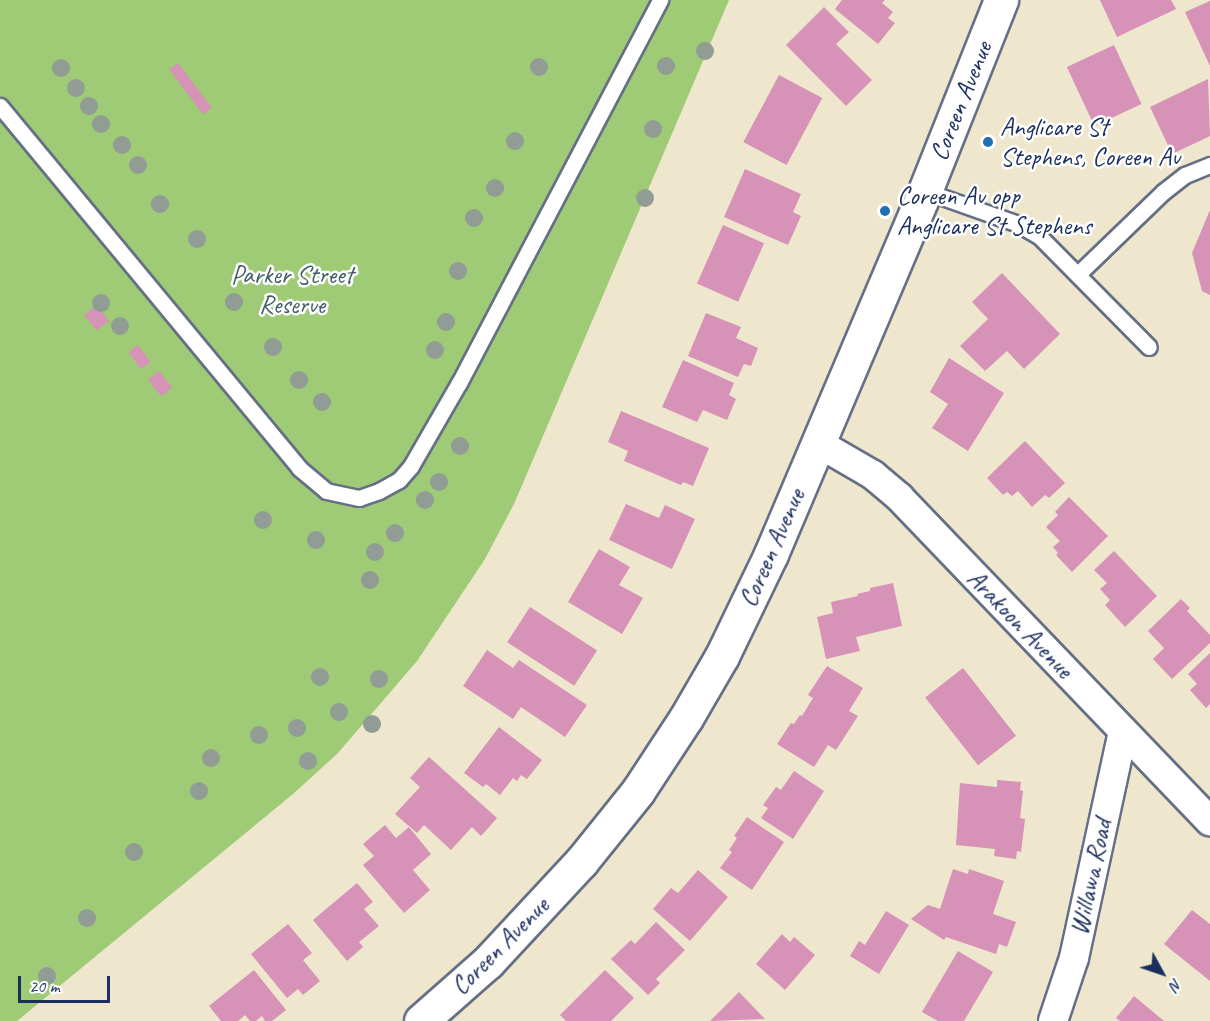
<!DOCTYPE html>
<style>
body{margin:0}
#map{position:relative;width:1210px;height:1021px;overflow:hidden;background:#eee7cd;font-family:Caveat,sans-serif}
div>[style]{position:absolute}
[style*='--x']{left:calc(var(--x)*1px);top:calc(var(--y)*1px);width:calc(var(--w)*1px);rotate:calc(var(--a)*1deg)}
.green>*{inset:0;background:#9fca76}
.building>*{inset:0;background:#d692b7;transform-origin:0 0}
.roads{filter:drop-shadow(2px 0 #656f85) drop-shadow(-2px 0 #656f85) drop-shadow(0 2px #656f85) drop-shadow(0 -2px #656f85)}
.lane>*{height:15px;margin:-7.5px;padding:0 7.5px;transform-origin:7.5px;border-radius:7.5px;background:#fff}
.street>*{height:28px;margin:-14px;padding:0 14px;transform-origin:14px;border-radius:14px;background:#fff}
.secondary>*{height:33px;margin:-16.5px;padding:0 16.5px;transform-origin:16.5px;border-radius:16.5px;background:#fff}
.trees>*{width:18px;height:18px;margin:-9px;border-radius:50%;background:#909c94}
.dots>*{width:16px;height:16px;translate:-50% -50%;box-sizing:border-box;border:3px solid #fff;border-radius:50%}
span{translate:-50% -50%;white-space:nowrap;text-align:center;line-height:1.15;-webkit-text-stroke:5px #fff;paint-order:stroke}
.street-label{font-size:26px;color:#1b2f5e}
.poi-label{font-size:26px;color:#1b2f5e}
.left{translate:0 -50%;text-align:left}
.park-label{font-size:26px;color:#435e65}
.north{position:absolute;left:1132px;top:943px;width:60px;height:60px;-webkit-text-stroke:4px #fff;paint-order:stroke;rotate:130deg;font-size:16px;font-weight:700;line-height:24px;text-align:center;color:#1b2f5e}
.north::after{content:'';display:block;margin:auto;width:21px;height:27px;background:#1b2f5e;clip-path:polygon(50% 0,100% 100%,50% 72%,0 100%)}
.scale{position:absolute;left:18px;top:976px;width:92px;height:27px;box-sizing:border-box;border:3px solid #1b2f5e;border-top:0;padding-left:8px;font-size:18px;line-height:21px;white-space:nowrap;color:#1b2f5e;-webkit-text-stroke:4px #fff;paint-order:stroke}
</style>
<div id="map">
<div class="green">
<div style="clip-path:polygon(0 0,729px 0,514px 504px,485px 559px,417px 661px,338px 753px,293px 794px,17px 1021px,0 1021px)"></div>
</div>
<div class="building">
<div style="clip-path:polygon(842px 0,885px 0,882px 3px,893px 12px,888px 18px,895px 23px,878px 44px,835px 9px)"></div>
<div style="clip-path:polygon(1100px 0,1171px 0,1176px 9px,1117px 37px)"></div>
<div style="clip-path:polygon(1210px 1px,1210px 66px,1185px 12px)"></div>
<div style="clip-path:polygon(824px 7px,849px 32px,836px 44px,872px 80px,846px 106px,786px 45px)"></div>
<div style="left:1114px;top:45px;width:65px;height:52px;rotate:65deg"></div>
<div style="left:178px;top:63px;width:56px;height:11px;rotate:53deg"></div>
<div style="left:779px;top:75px;width:49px;height:76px;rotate:28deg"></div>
<div style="clip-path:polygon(1208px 79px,1210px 136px,1172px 154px,1150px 107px)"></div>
<div style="clip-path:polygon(745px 169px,801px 194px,793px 212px,801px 216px,788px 245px,724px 217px)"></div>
<div style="clip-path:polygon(1210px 210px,1210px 295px,1202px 291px,1192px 253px)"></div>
<div style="left:723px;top:225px;width:45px;height:64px;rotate:24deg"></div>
<div style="clip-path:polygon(1002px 273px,1060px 334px,1024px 369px,1007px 351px,985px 371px,960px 346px,988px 319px,972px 302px)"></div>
<div style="left:97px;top:305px;width:20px;height:16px;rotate:53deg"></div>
<div style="clip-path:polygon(706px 313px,741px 327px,736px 338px,758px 348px,751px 366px,744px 364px,738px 377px,688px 356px)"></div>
<div style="left:138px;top:345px;width:21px;height:12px;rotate:53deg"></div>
<div style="clip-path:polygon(949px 358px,1004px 393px,968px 451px,932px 428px,948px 404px,930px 392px)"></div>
<div style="clip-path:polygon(683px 360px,734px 383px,729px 395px,736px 399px,727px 420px,703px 410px,697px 422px,662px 407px)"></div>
<div style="left:159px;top:371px;width:21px;height:14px;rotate:51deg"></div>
<div style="clip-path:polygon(621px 411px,709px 448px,693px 486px,683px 482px,681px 485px,624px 461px,628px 451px,608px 442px)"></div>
<div style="clip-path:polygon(1025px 441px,1065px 483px,1049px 498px,1045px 495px,1032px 507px,1018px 491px,1012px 496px,1007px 492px,1003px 495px,987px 478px)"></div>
<div style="clip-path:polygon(1069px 497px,1108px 536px,1072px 572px,1056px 555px,1058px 553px,1053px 547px,1060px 541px,1046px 527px,1058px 515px,1055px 512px)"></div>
<div style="clip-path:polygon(626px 504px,659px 518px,665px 505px,695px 519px,672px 569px,609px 540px)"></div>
<div style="clip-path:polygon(599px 549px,630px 567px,619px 585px,643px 598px,622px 634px,568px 602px)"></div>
<div style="clip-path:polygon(1114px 551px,1157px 596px,1125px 627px,1105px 605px,1110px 600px,1100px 589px,1107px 583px,1094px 570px)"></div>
<div style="clip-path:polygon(893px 583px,902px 626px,856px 637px,860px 651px,826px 659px,817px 617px,833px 613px,831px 602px,858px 596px,857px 594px,870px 591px,870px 588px)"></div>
<div style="clip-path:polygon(1181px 599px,1190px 608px,1187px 611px,1210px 635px,1210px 643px,1172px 679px,1153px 659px,1164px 648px,1148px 631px)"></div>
<div style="left:530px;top:607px;width:80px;height:42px;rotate:33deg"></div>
<div style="clip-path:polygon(487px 650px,513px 668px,519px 660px,587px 705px,565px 737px,521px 707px,513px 719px,463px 686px)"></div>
<div style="clip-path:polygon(1210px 653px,1210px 704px,1206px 708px,1190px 690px,1197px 684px,1188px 674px)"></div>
<div style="clip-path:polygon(827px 666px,863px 688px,849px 711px,858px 716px,836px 750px,828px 745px,814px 767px,777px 744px,791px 723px,794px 724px,800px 715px,802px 716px,813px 698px,808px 695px)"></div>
<div style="left:963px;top:668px;width:86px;height:48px;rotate:52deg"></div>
<div style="clip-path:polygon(499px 727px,542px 760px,527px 779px,521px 775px,517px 781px,513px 778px,500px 795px,486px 784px,483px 787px,464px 773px)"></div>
<div style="clip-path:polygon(429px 757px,497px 818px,481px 836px,472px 827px,451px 850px,424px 825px,417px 833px,395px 814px,420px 787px,410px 778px)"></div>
<div style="clip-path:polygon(794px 771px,824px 791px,793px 839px,761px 818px,768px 808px,763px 805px,776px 787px,781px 790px)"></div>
<div style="clip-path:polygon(997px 780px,1021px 782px,1020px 790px,1023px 791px,1020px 818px,1025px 819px,1021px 852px,1017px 851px,1016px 859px,994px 856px,995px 849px,956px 845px,960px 783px,997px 787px)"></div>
<div style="clip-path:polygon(747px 817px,784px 842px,752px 890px,720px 868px,732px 852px,729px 850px,737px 838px,734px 836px)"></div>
<div style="clip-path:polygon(385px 825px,396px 838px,409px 827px,431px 854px,413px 870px,430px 890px,404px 913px,363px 865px,374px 856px,363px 844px)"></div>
<div style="clip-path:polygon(953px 869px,968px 874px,969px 869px,1004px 881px,993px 914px,1016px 922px,1007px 947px,999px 944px,996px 954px,946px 937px,944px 940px,911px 919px,928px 905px,940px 909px)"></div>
<div style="clip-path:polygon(698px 870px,728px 897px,690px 941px,653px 909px,671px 888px,678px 893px)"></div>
<div style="clip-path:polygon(357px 883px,373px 902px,364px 909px,379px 926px,359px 942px,363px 947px,347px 961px,313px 920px)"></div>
<div style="clip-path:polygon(1192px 910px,1210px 924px,1210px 981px,1164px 944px)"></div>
<div style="clip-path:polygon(886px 911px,909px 925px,879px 974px,850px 956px,859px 941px,865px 945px)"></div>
<div style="clip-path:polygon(656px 922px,685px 950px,656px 979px,660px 983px,648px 995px,611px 959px,631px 940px,635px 944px)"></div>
<div style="clip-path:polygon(288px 924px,312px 953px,303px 960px,320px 981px,303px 995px,298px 989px,287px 998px,251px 954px)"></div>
<div style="clip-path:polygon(782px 934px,790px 942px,794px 937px,815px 955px,785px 990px,756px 964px)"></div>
<div style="clip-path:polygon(958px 951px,993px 972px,964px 1021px,938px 1021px,922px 1012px)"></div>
<div style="clip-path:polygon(254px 970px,286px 1010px,272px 1021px,265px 1021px,262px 1016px,256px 1021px,250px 1021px,245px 1015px,238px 1021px,221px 1021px,209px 1006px)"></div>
<div style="clip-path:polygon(605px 970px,634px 998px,611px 1021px,566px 1021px,560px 1015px)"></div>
<div style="clip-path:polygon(739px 992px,765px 1019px,710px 1021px)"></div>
<div style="clip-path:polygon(1134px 996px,1164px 1021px,1120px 1021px,1116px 1018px)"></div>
</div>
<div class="roads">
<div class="lane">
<div style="--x:0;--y:106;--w:470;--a:50.4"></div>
<div style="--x:299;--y:468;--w:35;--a:40"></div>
<div style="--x:326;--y:491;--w:34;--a:12"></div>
<div style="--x:359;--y:498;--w:21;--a:-19"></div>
<div style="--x:379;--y:491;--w:23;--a:-29"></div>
<div style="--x:399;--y:480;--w:18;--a:-49"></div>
<div style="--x:411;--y:466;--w:96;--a:-60"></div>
<div style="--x:459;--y:383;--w:433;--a:-62.3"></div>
<div style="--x:925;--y:191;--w:99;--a:19.5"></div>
<div style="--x:1018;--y:224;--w:24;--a:30"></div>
<div style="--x:1039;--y:236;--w:156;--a:45.3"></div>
<div style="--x:1078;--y:274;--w:118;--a:-44"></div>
<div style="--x:1163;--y:192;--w:28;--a:-38"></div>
<div style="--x:1185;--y:175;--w:27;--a:-22"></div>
</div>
<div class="street">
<div style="--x:818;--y:443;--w:64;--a:30.2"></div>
<div style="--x:873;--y:475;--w:35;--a:40"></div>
<div style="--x:900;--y:498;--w:448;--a:46.2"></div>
<div style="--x:1053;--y:1021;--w:66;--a:-71.6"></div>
<div style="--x:1074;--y:958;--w:232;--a:-77.8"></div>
</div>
<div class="secondary">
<div style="--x:421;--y:1021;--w:89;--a:-41.4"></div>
<div style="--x:488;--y:962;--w:137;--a:-47.1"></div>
<div style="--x:581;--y:862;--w:91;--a:-51.2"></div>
<div style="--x:638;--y:791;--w:87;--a:-56.7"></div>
<div style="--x:686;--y:718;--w:72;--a:-59.9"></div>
<div style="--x:722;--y:656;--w:113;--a:-64.3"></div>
<div style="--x:771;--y:554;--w:394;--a:-67"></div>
<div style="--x:925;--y:191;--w:206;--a:-68.3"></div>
</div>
</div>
<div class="trees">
<div style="left:705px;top:51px"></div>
<div style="left:666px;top:66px"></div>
<div style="left:539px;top:67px"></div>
<div style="left:61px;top:68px"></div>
<div style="left:76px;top:88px"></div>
<div style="left:89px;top:106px"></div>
<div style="left:101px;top:124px"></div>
<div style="left:653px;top:129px"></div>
<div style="left:515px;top:141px"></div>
<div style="left:122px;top:145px"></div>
<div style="left:138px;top:165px"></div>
<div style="left:495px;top:188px"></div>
<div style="left:645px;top:198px"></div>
<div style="left:160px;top:204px"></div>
<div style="left:474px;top:218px"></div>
<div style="left:197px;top:239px"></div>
<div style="left:458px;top:271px"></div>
<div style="left:234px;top:302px"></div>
<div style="left:101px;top:303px"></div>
<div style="left:446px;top:322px"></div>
<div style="left:120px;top:326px"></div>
<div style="left:273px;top:347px"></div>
<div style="left:435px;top:350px"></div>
<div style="left:299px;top:380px"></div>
<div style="left:322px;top:402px"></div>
<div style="left:460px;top:446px"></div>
<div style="left:439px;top:482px"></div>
<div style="left:425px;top:500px"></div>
<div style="left:263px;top:520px"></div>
<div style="left:395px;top:533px"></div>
<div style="left:316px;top:540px"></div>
<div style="left:375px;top:552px"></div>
<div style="left:370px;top:580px"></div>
<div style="left:320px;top:677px"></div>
<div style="left:379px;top:679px"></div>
<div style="left:339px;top:712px"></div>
<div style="left:372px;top:724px"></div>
<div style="left:297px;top:728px"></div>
<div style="left:259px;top:735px"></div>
<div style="left:211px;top:758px"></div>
<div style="left:308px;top:761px"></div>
<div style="left:199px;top:791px"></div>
<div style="left:134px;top:852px"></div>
<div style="left:87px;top:918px"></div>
<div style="left:47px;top:976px"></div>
</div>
<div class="dots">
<div style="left:988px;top:142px;background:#1f6fb2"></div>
<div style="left:885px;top:211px;background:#1f6fb2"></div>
</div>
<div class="street-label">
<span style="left:961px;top:101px;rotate:-68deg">Coreen Avenue</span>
<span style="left:772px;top:548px;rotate:-66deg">Coreen Avenue</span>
<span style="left:1020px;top:624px;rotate:46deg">Arakoon Avenue</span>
<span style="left:1091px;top:877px;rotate:-78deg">Willawa Road</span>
<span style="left:500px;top:946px;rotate:-45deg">Coreen Avenue</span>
</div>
<div class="poi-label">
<span class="left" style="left:1000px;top:142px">Anglicare St<br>Stephens, Coreen Av</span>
<span class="left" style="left:897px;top:211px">Coreen Av opp<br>Anglicare St Stephens</span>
</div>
<div class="park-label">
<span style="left:292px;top:290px">Parker Street<br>Reserve</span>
</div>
<div class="north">N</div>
<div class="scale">20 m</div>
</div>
